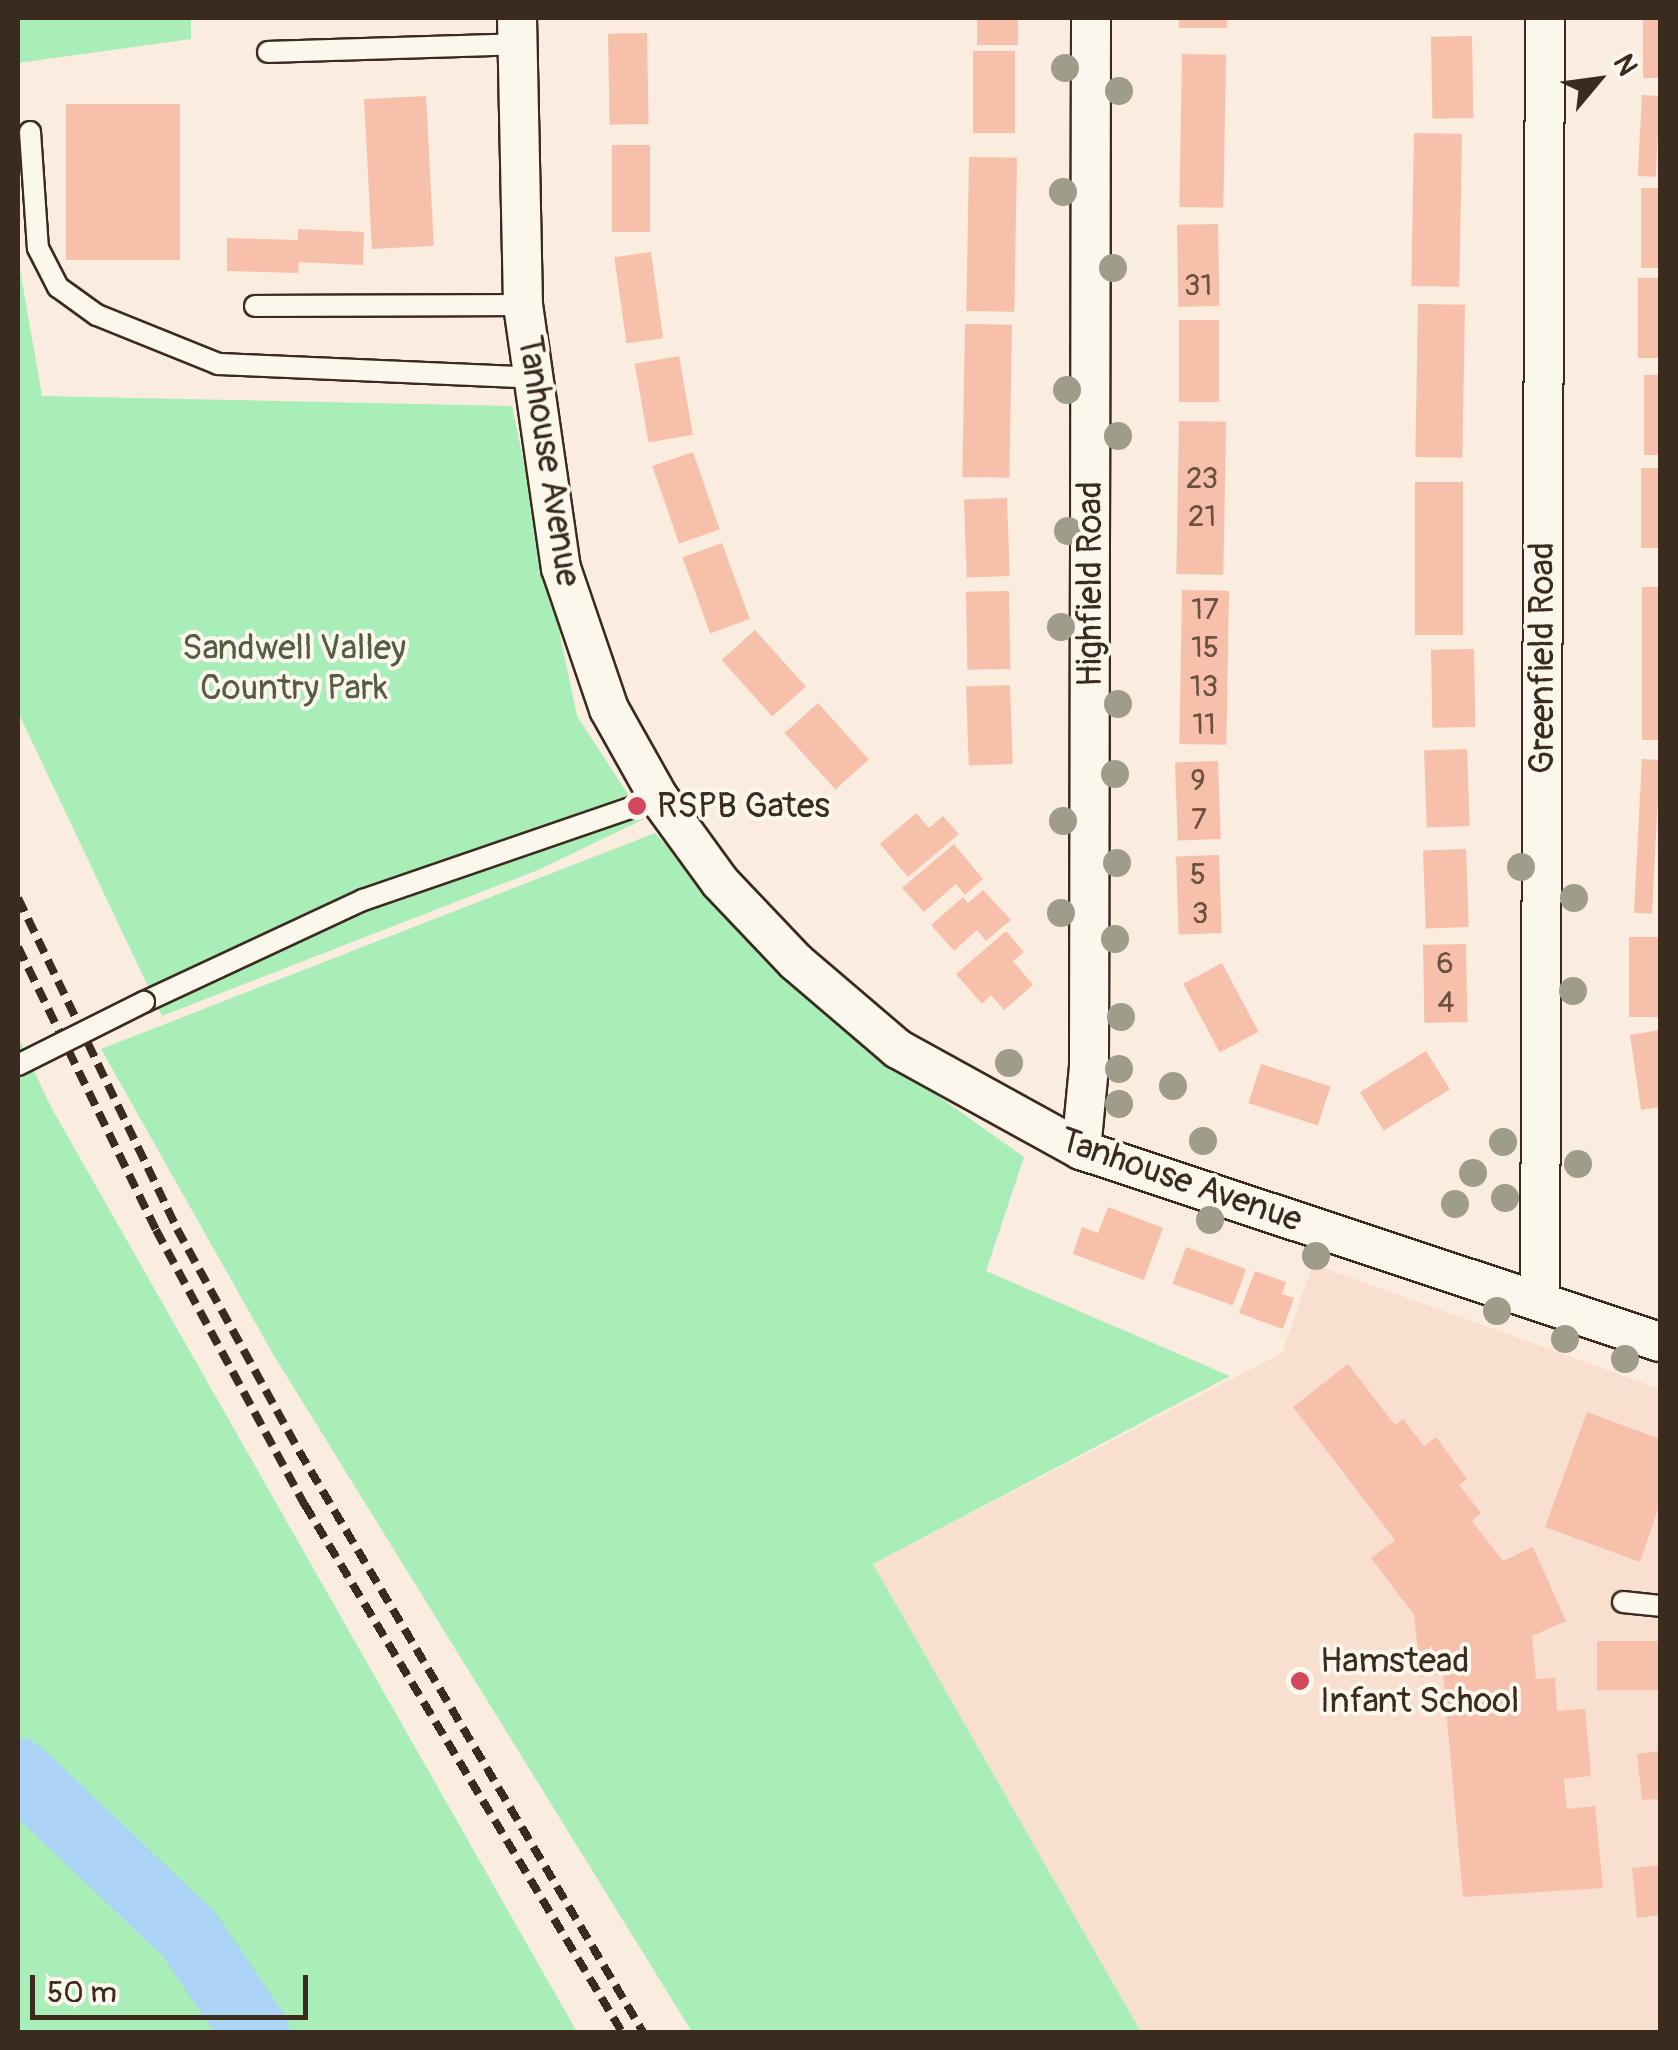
<!DOCTYPE html>
<style>
body{margin:0}
#map{position:relative;width:1678px;height:2050px;overflow:hidden;background:#faecdf;font-family:Pangolin,sans-serif}
div>[style]{position:absolute}
[style*='--x']{left:calc(var(--x)*1px);top:calc(var(--y)*1px);width:calc(var(--w)*1px);rotate:calc(var(--a)*1deg)}
.built>*{inset:0;background:#f9dfcf}
.green>*{inset:0;background:#a9edb8}
.river>*{height:68px;margin:-34px;padding:0 34px;transform-origin:34px;border-radius:34px;background:#abd4f6}
.building>*{inset:0;background:#f7c0ab;transform-origin:0 0}
.roads{filter:drop-shadow(2px 0 #3b2a1e) drop-shadow(-2px 0 #3b2a1e) drop-shadow(0 2px #3b2a1e) drop-shadow(0 -2px #3b2a1e)}
.lane>*{height:20px;margin:-10px;padding:0 10px;transform-origin:10px;border-radius:10px;background:#fbf7ec}
.street>*{height:38px;margin:-19px;padding:0 19px;transform-origin:19px;border-radius:19px;background:#fbf7ec}
.rail>*{height:8px;margin-top:-4px;transform-origin:0;background:repeating-linear-gradient(90deg,#3b2a1e 0 15px,transparent 0 23px)}
.bridges{filter:drop-shadow(2px 0 #3b2a1e) drop-shadow(-2px 0 #3b2a1e) drop-shadow(0 2px #3b2a1e) drop-shadow(0 -2px #3b2a1e)}
.lane-bridge>*{height:20px;margin:-10px;padding:0 10px;transform-origin:10px;border-radius:10px;background:#fbf7ec}
.trees>*{width:28px;height:28px;margin:-14px;border-radius:50%;background:#a09c8a}
.dots>*{width:28px;height:28px;translate:-50% -50%;box-sizing:border-box;border:5px solid #fbf7ec;border-radius:50%}
span{translate:-50% -50%;white-space:nowrap;text-align:center;line-height:1.15;-webkit-text-stroke:8px #fbf7ec;paint-order:stroke}
.number-label{font-size:30px;color:#6a5041}
.number-label span{-webkit-text-stroke-width:0}
.street-label{font-size:35px;color:#3b2a1e}
.park-label{font-size:35px;color:#565b44}
.poi-label{font-size:35px;color:#3b2a1e}
.left{translate:0 -50%;text-align:left}
.frame{position:absolute;inset:0;border:20px solid #3b2a1e;pointer-events:none}
.north{position:absolute;left:1548px;top:30px;width:100px;height:100px;-webkit-text-stroke:8px #fbf7ec;paint-order:stroke;rotate:61deg;font-size:28px;font-weight:700;line-height:40px;text-align:center;color:#3b2a1e}
.north::after{content:'';display:block;margin:auto;width:35px;height:45px;background:#3b2a1e;clip-path:polygon(50% 0,100% 100%,50% 72%,0 100%)}
.scale{position:absolute;left:30px;top:1975px;width:278px;height:45px;box-sizing:border-box;border:5px solid #3b2a1e;border-top:0;padding-left:12px;font-size:30px;line-height:35px;white-space:nowrap;color:#3b2a1e;-webkit-text-stroke:8px #fbf7ec;paint-order:stroke}
</style>
<div id="map">
<div class="built">
<div style="clip-path:polygon(1313px 1264px,1660px 1389px,1660px 2032px,1141px 2032px,873px 1564px,1282px 1353px)"></div>
</div>
<div class="green">
<div style="clip-path:polygon(18px 18px,191px 18px,191px 39px,18px 63px)"></div>
<div style="clip-path:polygon(18px 258px,42px 396px,512px 406px,577px 716px,644px 819px,538px 870px,162px 1016px,18px 712px)"></div>
<div style="clip-path:polygon(655px 833px,825px 1016px,1024px 1157px,986px 1271px,1230px 1376px,873px 1564px,1141px 2032px,692px 2032px,273px 1354px,101px 1049px)"></div>
<div style="clip-path:polygon(18px 1037px,51px 1107px,577px 2032px,18px 2032px)"></div>
</div>
<div class="river">
<div style="--x:18;--y:1772;--w:236;--a:43.5"></div>
<div style="--x:189;--y:1934;--w:118;--a:56"></div>
</div>
<div class="building">
<div style="left:977px;top:18px;width:41px;height:27px"></div>
<div style="left:1179px;top:18px;width:48px;height:10px"></div>
<div style="left:1643px;top:18px;width:17px;height:60px"></div>
<div style="left:647px;top:33px;width:91px;height:39px;rotate:89deg"></div>
<div style="left:1472px;top:36px;width:82px;height:41px;rotate:89deg"></div>
<div style="left:1015px;top:51px;width:82px;height:42px;rotate:90deg"></div>
<div style="left:1182px;top:54px;width:44px;height:153px;rotate:1deg"></div>
<div style="left:1642px;top:95px;width:18px;height:81px;rotate:3deg"></div>
<div style="left:426px;top:96px;width:150px;height:62px;rotate:87deg"></div>
<div style="left:66px;top:104px;width:114px;height:156px"></div>
<div style="left:1414px;top:133px;width:48px;height:153px;rotate:1deg"></div>
<div style="left:612px;top:145px;width:38px;height:87px"></div>
<div style="left:969px;top:157px;width:48px;height:154px;rotate:1deg"></div>
<div style="left:1641px;top:188px;width:19px;height:80px"></div>
<div style="left:1218px;top:224px;width:82px;height:41px;rotate:89deg"></div>
<div style="clip-path:polygon(298px 229px,364px 232px,363px 265px,299px 262px,298px 273px,227px 271px,227px 238px,298px 240px)"></div>
<div style="left:651px;top:252px;width:87px;height:37px;rotate:82deg"></div>
<div style="left:1638px;top:278px;width:22px;height:80px"></div>
<div style="left:1418px;top:304px;width:47px;height:153px;rotate:1deg"></div>
<div style="left:1179px;top:320px;width:40px;height:82px"></div>
<div style="left:965px;top:324px;width:47px;height:153px;rotate:1deg"></div>
<div style="left:679px;top:356px;width:80px;height:45px;rotate:80deg"></div>
<div style="left:1644px;top:375px;width:16px;height:80px"></div>
<div style="left:1179px;top:421px;width:47px;height:153px;rotate:1deg"></div>
<div style="left:693px;top:452px;width:82px;height:43px;rotate:71deg"></div>
<div style="left:1641px;top:468px;width:19px;height:80px"></div>
<div style="left:1415px;top:482px;width:48px;height:153px"></div>
<div style="left:1007px;top:498px;width:78px;height:43px;rotate:88deg"></div>
<div style="left:722px;top:543px;width:81px;height:42px;rotate:70deg"></div>
<div style="left:1642px;top:587px;width:18px;height:153px"></div>
<div style="left:1182px;top:590px;width:47px;height:154px;rotate:1deg"></div>
<div style="left:1009px;top:591px;width:78px;height:43px;rotate:89deg"></div>
<div style="left:755px;top:630px;width:76px;height:45px;rotate:48deg"></div>
<div style="left:1474px;top:649px;width:78px;height:43px;rotate:89deg"></div>
<div style="left:1010px;top:685px;width:79px;height:44px;rotate:88deg"></div>
<div style="left:818px;top:703px;width:76px;height:45px;rotate:48deg"></div>
<div style="left:1467px;top:749px;width:77px;height:43px;rotate:88deg"></div>
<div style="left:1642px;top:759px;width:18px;height:154px;rotate:3deg"></div>
<div style="left:1218px;top:761px;width:78px;height:43px;rotate:88deg"></div>
<div style="clip-path:polygon(916px 813px,929px 828px,943px 816px,959px 834px,908px 877px,880px 844px)"></div>
<div style="clip-path:polygon(954px 844px,983px 879px,965px 895px,956px 884px,924px 912px,902px 888px)"></div>
<div style="left:1466px;top:849px;width:78px;height:43px;rotate:88deg"></div>
<div style="left:1219px;top:855px;width:78px;height:43px;rotate:88deg"></div>
<div style="clip-path:polygon(983px 890px,1011px 920px,986px 941px,977px 930px,954px 951px,931px 925px,963px 897px,968px 903px)"></div>
<div style="clip-path:polygon(1006px 931px,1024px 952px,1013px 961px,1033px 985px,1004px 1010px,991px 995px,982px 1004px,956px 974px)"></div>
<div style="left:1629px;top:937px;width:31px;height:80px"></div>
<div style="left:1466px;top:944px;width:78px;height:43px;rotate:89deg"></div>
<div style="left:1222px;top:963px;width:78px;height:44px;rotate:62deg"></div>
<div style="clip-path:polygon(1660px 1030px,1660px 1107px,1641px 1110px,1630px 1035px)"></div>
<div style="left:1426px;top:1051px;width:45px;height:78px;rotate:58deg"></div>
<div style="left:1261px;top:1064px;width:73px;height:41px;rotate:18deg"></div>
<div style="clip-path:polygon(1108px 1207px,1163px 1228px,1144px 1280px,1073px 1254px,1082px 1227px,1098px 1233px)"></div>
<div style="left:1186px;top:1247px;width:64px;height:39px;rotate:20deg"></div>
<div style="clip-path:polygon(1255px 1271px,1286px 1282px,1282px 1294px,1294px 1298px,1283px 1329px,1239px 1313px)"></div>
<div style="clip-path:polygon(1348px 1364px,1395px 1425px,1403px 1419px,1424px 1446px,1436px 1437px,1467px 1479px,1459px 1485px,1481px 1513px,1472px 1521px,1503px 1561px,1533px 1547px,1566px 1621px,1532px 1636px,1536px 1679px,1555px 1678px,1557px 1711px,1585px 1709px,1591px 1776px,1564px 1779px,1567px 1809px,1595px 1806px,1603px 1888px,1463px 1897px,1443px 1674px,1421px 1677px,1414px 1615px,1371px 1558px,1395px 1540px,1293px 1407px)"></div>
<div style="clip-path:polygon(1587px 1412px,1660px 1439px,1660px 1503px,1640px 1562px,1545px 1527px)"></div>
<div style="left:1660px;top:1641px;width:49px;height:63px;rotate:90deg"></div>
<div style="clip-path:polygon(1660px 1751px,1660px 1799px,1642px 1800px,1637px 1754px)"></div>
<div style="clip-path:polygon(1660px 1865px,1660px 1915px,1637px 1918px,1632px 1868px)"></div>
</div>
<div class="roads">
<div class="lane">
<div style="--x:268;--y:52;--w:248;--a:-1.8"></div>
<div style="--x:30;--y:132;--w:116;--a:86.1"></div>
<div style="--x:38;--y:248;--w:44;--a:62.9"></div>
<div style="--x:58;--y:287;--w:48;--a:35.7"></div>
<div style="--x:97;--y:315;--w:131;--a:22"></div>
<div style="--x:218;--y:364;--w:319;--a:2.5"></div>
<div style="--x:255;--y:306;--w:268;--a:-0.2"></div>
<div style="--x:144;--y:1002;--w:242;--a:-25"></div>
<div style="--x:363;--y:900;--w:313;--a:-19"></div>
<div style="--x:1623;--y:1602;--w:37;--a:6"></div>
</div>
<div class="street">
<div style="--x:517;--y:18;--w:287;--a:88.8"></div>
<div style="--x:523;--y:305;--w:266;--a:81.8"></div>
<div style="--x:561;--y:568;--w:149;--a:71.2"></div>
<div style="--x:609;--y:709;--w:102;--a:60.7"></div>
<div style="--x:659;--y:798;--w:104;--a:54"></div>
<div style="--x:720;--y:882;--w:110;--a:46.5"></div>
<div style="--x:796;--y:962;--w:134;--a:40.5"></div>
<div style="--x:898;--y:1049;--w:209;--a:28.9"></div>
<div style="--x:1081;--y:1150;--w:610;--a:18.35"></div>
<div style="--x:1081;--y:1150;--w:83;--a:-84.5"></div>
<div style="--x:1089;--y:1067;--w:1049;--a:-89.89"></div>
<div style="--x:1540;--y:1299;--w:1281;--a:-89.78"></div>
</div>
</div>
<div class="rail">
<div style="--x:18;--y:898;--w:367;--a:64.3"></div>
<div style="--x:177;--y:1229;--w:253;--a:61.2"></div>
<div style="--x:299;--y:1451;--w:675;--a:59.37"></div>
<div style="--x:18;--y:947;--w:315;--a:64"></div>
<div style="--x:156;--y:1230;--w:313;--a:61.6"></div>
<div style="--x:305;--y:1505;--w:615;--a:58.97"></div>
</div>
<div class="bridges">
<div class="lane-bridge">
<div style="--x:18;--y:1065;--w:141;--a:-26.6"></div>
</div>
</div>
<div class="trees">
<div style="left:1065px;top:68px"></div>
<div style="left:1119px;top:91px"></div>
<div style="left:1063px;top:192px"></div>
<div style="left:1113px;top:268px"></div>
<div style="left:1067px;top:390px"></div>
<div style="left:1118px;top:436px"></div>
<div style="left:1068px;top:531px"></div>
<div style="left:1061px;top:627px"></div>
<div style="left:1118px;top:704px"></div>
<div style="left:1115px;top:774px"></div>
<div style="left:1063px;top:821px"></div>
<div style="left:1117px;top:863px"></div>
<div style="left:1521px;top:867px"></div>
<div style="left:1574px;top:898px"></div>
<div style="left:1061px;top:913px"></div>
<div style="left:1115px;top:939px"></div>
<div style="left:1573px;top:991px"></div>
<div style="left:1121px;top:1017px"></div>
<div style="left:1009px;top:1063px"></div>
<div style="left:1119px;top:1069px"></div>
<div style="left:1173px;top:1086px"></div>
<div style="left:1119px;top:1104px"></div>
<div style="left:1203px;top:1141px"></div>
<div style="left:1503px;top:1142px"></div>
<div style="left:1578px;top:1164px"></div>
<div style="left:1473px;top:1173px"></div>
<div style="left:1505px;top:1198px"></div>
<div style="left:1455px;top:1204px"></div>
<div style="left:1210px;top:1220px"></div>
<div style="left:1316px;top:1256px"></div>
<div style="left:1497px;top:1311px"></div>
<div style="left:1565px;top:1339px"></div>
<div style="left:1625px;top:1359px"></div>
</div>
<div class="dots">
<div style="left:637px;top:806px;background:#d1495b"></div>
<div style="left:1300px;top:1681px;background:#d1495b"></div>
</div>
<div class="number-label">
<span style="left:1198px;top:286px">31</span>
<span style="left:1202px;top:479px">23</span>
<span style="left:1202px;top:517px">21</span>
<span style="left:1205px;top:610px">17</span>
<span style="left:1205px;top:648px">15</span>
<span style="left:1204px;top:687px">13</span>
<span style="left:1204px;top:725px">11</span>
<span style="left:1198px;top:781px">9</span>
<span style="left:1199px;top:820px">7</span>
<span style="left:1198px;top:875px">5</span>
<span style="left:1200px;top:914px">3</span>
<span style="left:1445px;top:964px">6</span>
<span style="left:1446px;top:1003px">4</span>
</div>
<div class="street-label">
<span style="left:549px;top:461px;rotate:81deg">Tanhouse Avenue</span>
<span style="left:1090px;top:584px;rotate:-90deg">Highfield Road</span>
<span style="left:1542px;top:658px;rotate:-90deg">Greenfield Road</span>
<span style="left:1181px;top:1180px;rotate:19deg">Tanhouse Avenue</span>
</div>
<div class="park-label">
<span style="left:294px;top:668px">Sandwell Valley<br>Country Park</span>
</div>
<div class="poi-label">
<span class="left" style="left:657px;top:806px">RSPB Gates</span>
<span class="left" style="left:1320px;top:1681px">Hamstead<br>Infant School</span>
</div>
<div class="frame"></div>
<div class="north">N</div>
<div class="scale">50 m</div>
</div>
